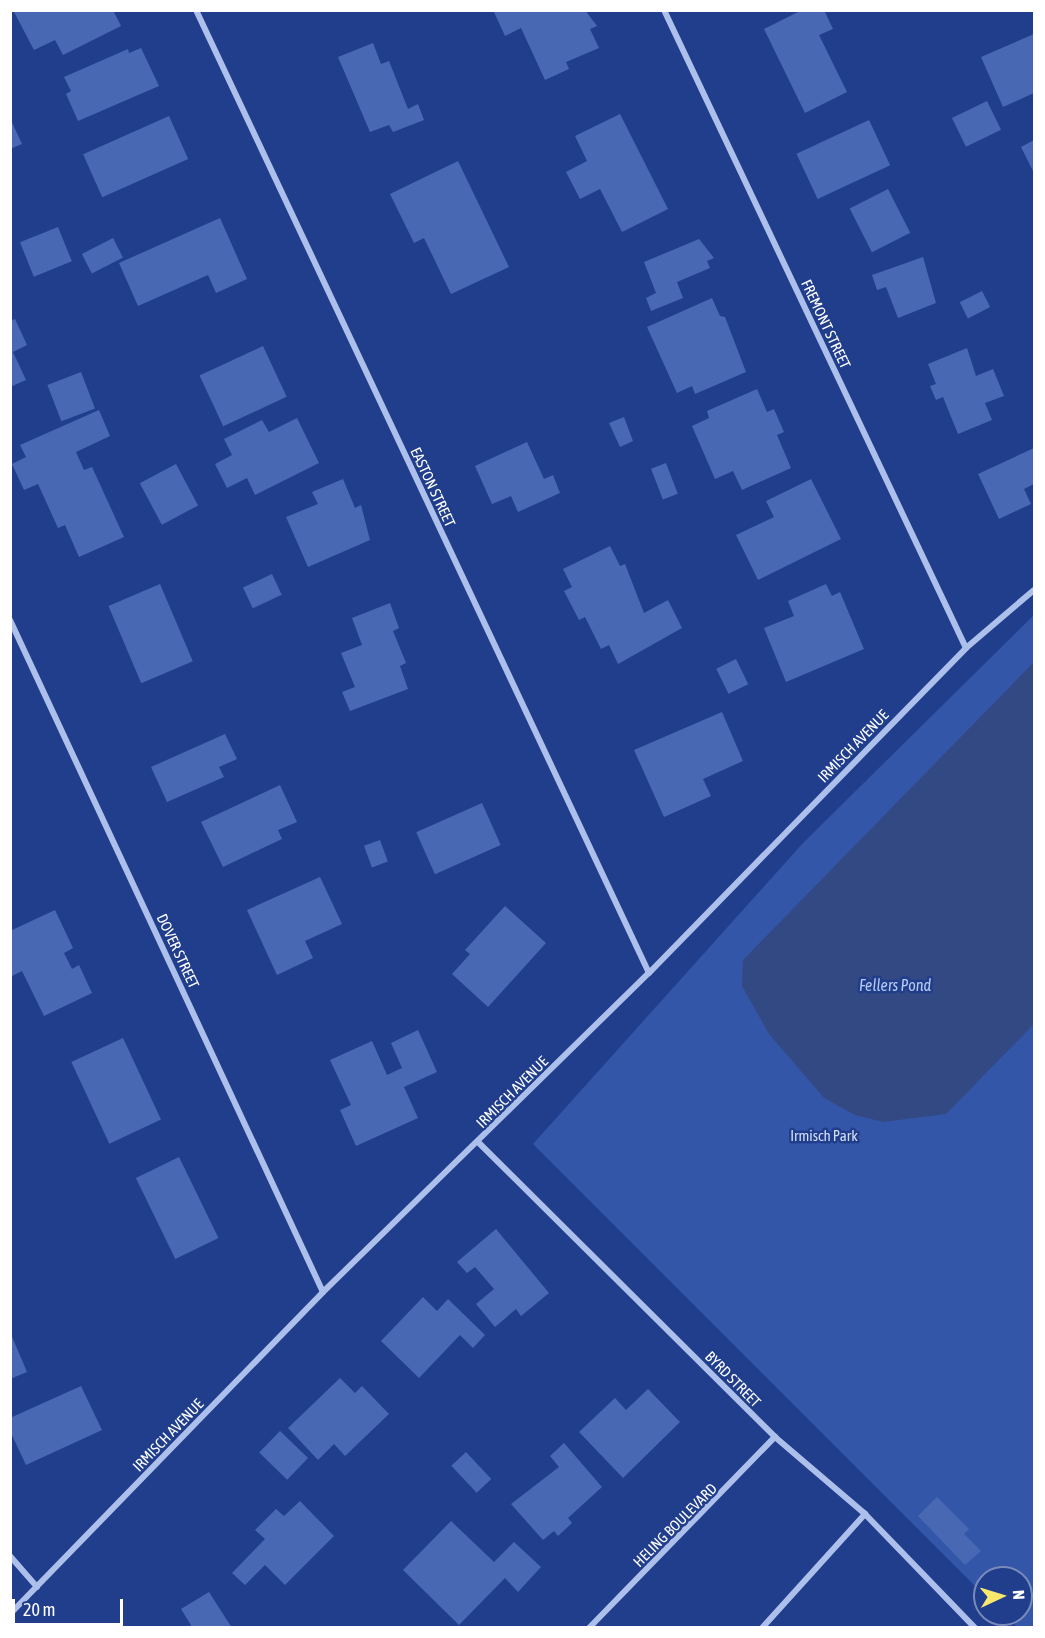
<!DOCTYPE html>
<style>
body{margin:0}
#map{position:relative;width:1045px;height:1638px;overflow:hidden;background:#203e8c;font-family:"Asap Condensed",sans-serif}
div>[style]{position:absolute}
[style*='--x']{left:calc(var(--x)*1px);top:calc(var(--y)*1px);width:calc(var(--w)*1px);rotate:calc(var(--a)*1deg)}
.green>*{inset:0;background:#3456a9}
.water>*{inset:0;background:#334983}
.building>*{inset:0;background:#4968b3;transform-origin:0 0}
.minor>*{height:6px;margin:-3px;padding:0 3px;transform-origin:3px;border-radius:3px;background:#adc0ec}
span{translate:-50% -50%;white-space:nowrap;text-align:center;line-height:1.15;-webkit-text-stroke:5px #203e8c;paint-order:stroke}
.street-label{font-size:15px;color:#fff}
.park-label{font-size:15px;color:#d2def8}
.water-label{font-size:16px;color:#b9caf3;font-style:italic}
.frame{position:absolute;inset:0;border:12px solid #fff;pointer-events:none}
.north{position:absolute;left:973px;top:1566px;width:60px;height:60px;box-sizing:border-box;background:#203e8c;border:2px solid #798bba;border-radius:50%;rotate:86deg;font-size:16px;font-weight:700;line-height:24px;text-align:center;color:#fff}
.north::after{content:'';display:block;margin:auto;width:21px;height:27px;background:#f9e76e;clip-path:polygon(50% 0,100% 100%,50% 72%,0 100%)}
.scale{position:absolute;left:12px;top:1599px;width:111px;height:27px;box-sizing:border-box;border:3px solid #fff;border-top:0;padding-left:8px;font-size:18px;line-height:21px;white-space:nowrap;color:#fff;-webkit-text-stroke:4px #203e8c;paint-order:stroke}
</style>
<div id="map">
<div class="green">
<div style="clip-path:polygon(1034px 615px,1034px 1627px,1017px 1627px,1003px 1614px,1021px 1614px,1021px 1578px,985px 1578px,985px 1596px,533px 1144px,803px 843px)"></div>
</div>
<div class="water">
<div style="clip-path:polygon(1034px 662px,1034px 1024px,946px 1114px,883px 1122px,855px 1115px,824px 1098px,769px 1034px,742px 986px,743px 960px)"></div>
</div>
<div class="building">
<div style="clip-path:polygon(13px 10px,113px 10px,121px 26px,63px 55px,55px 40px,34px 50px)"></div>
<div style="clip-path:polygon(493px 10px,585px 10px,597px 26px,590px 29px,599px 48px,566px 62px,569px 69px,545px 80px,521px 28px,505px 36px)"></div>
<div style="clip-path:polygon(802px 10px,824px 10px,833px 29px,819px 35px,847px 92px,805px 113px,764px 29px)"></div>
<div style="clip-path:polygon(1034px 34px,1034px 93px,1003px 107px,981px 57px)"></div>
<div style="clip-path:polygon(373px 43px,381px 64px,389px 61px,408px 109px,418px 104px,424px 120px,393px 132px,389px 125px,370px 132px,338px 57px)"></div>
<div style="clip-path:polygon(141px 48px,159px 86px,78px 121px,66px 94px,71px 91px,64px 77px,128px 49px,129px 53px)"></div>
<div style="left:987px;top:101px;width:32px;height:39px;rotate:64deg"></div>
<div style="clip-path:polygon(620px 114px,668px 209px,622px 232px,600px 189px,580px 199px,566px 172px,587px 161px,575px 136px)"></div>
<div style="left:169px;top:116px;width:47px;height:94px;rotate:66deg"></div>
<div style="clip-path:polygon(10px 118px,22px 144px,10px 149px)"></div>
<div style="left:869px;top:120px;width:50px;height:80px;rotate:65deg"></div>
<div style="clip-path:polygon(1034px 140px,1034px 173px,1021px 147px)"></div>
<div style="clip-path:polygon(458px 161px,509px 267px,451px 294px,424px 238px,414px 243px,390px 194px)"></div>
<div style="left:888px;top:189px;width:49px;height:43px;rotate:63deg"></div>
<div style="clip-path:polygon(220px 218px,247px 279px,216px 293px,208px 275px,138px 306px,119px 263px)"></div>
<div style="left:58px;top:227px;width:37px;height:41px;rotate:68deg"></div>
<div style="left:113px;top:238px;width:22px;height:35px;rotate:63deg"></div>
<div style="clip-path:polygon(699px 239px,714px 258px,707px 261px,710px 268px,677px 282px,683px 298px,651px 311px,646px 298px,656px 293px,644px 262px)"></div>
<div style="clip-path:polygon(923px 257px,936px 303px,898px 318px,886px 287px,877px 290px,872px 275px)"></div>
<div style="left:982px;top:291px;width:18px;height:25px;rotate:63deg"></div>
<div style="clip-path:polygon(712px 298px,720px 316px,725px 317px,746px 372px,695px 394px,692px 386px,677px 393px,647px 327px)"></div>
<div style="clip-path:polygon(15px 319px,27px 345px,13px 352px,26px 380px,10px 387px,10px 321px)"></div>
<div style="left:263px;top:346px;width:56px;height:70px;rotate:65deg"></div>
<div style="clip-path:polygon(967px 348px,976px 376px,993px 369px,1004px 396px,985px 403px,992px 420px,958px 434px,943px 397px,936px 400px,930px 386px,936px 384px,928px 364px)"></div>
<div style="left:81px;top:372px;width:39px;height:36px;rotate:69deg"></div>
<div style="clip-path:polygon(757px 389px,767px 412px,774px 409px,784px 432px,777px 435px,791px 468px,742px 490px,733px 471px,715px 479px,692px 426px,709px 418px,707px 411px)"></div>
<div style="clip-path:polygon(99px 410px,110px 436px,76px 452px,84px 470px,92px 467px,124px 537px,79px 557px,65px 525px,58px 528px,38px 484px,24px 490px,12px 464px,26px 457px,20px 445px)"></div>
<div style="clip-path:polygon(624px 417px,633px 441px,620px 447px,609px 423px)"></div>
<div style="clip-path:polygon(297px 418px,319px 463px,255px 495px,247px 478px,227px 488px,215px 464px,232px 455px,224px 439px,262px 420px,269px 432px)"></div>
<div style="clip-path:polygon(527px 442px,544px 479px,553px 475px,560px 493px,518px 512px,511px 496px,492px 504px,475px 466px)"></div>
<div style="clip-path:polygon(1034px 448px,1034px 484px,1024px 489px,1031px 504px,999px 519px,978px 474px)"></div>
<div style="left:666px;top:463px;width:33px;height:16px;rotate:69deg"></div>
<div style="left:176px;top:464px;width:47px;height:41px;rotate:62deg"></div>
<div style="clip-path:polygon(343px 479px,355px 508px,361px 505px,370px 540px,308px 567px,286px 517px,318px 504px,312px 492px)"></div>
<div style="clip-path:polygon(811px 479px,841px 539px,758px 580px,736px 535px,774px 517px,766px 501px)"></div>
<div style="clip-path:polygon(610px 546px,620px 566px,625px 564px,644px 613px,668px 600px,682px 628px,618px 664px,609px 645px,601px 649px,585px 617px,579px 620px,564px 591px,572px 587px,563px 569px)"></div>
<div style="left:272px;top:574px;width:23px;height:32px;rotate:65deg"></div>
<div style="left:160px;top:584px;width:84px;height:56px;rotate:67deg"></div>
<div style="clip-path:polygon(826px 584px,832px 596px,840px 592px,864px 649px,786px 682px,764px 628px,794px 616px,788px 601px)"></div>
<div style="clip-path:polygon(390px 603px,399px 628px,393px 631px,406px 663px,400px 666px,408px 689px,350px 711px,342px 692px,355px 687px,341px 653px,362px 645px,352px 618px)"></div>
<div style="left:736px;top:659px;width:28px;height:22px;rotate:64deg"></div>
<div style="clip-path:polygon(722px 712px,743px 761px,703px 779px,711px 796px,664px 817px,634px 750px)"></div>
<div style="clip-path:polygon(225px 734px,237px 759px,219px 767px,224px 777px,167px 802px,151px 767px)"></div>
<div style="clip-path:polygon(280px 785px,297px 822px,278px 830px,282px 839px,223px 867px,201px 822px)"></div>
<div style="left:482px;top:803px;width:46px;height:72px;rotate:66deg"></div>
<div style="left:380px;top:840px;width:23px;height:17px;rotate:70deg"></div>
<div style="clip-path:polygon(320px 877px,342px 924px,305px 941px,313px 958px,277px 975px,247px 910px)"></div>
<div style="clip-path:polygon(505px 906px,546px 943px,488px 1007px,452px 974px,470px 954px,465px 950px)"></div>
<div style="clip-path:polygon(55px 910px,73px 948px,64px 953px,72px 969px,79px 965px,92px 993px,44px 1016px,22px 971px,10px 977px,10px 931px)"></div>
<div style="clip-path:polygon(418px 1030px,437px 1072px,404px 1087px,418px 1118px,356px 1146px,340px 1110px,351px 1105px,330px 1060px,372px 1041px,387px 1075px,402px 1068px,391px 1043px)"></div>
<div style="left:123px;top:1038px;width:90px;height:57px;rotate:65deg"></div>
<div style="left:179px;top:1157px;width:90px;height:48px;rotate:64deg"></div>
<div style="clip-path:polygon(496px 1229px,549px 1293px,521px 1316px,516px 1309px,495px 1327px,476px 1304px,494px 1289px,475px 1267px,467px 1273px,457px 1262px)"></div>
<div style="clip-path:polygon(423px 1297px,437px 1311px,448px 1299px,485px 1335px,473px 1348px,460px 1335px,419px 1378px,381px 1341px)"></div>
<div style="clip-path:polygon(10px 1332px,27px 1372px,10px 1379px)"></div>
<div style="clip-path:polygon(340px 1378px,355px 1393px,362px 1386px,389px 1414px,345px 1456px,334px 1444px,318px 1460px,288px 1428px)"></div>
<div style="clip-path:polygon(81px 1386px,102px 1430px,26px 1465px,10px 1431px,10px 1418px)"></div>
<div style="clip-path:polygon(648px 1389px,680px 1422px,623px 1478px,579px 1432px,615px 1398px,626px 1410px)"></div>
<div style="left:280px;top:1431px;width:39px;height:30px;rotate:44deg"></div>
<div style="clip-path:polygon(564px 1443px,602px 1487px,568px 1518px,572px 1523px,558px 1536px,554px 1531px,543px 1540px,511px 1504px,559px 1467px,550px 1456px)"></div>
<div style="left:466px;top:1452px;width:37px;height:20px;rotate:47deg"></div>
<div style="clip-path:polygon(937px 1497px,969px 1529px,964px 1534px,981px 1551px,965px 1565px,918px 1516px)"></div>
<div style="clip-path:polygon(300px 1501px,334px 1536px,285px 1585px,265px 1565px,245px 1585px,232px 1573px,265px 1539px,255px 1530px,276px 1509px,284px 1516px)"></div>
<div style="clip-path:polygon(451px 1521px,494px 1562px,514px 1542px,541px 1567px,518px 1592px,505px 1578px,459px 1625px,403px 1570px)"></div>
<div style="clip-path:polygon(209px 1592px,232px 1628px,187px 1628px,191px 1625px,181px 1609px)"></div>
</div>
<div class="minor">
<div style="--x:196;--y:10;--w:1064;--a:64.81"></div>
<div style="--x:664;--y:10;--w:706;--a:64.67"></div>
<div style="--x:10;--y:620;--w:741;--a:65.03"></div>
<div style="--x:478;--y:1142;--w:419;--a:44.8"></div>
<div style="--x:775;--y:1437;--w:118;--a:40.5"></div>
<div style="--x:865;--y:1514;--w:158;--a:46"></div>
<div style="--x:10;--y:1556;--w:41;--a:48.9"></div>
<div style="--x:10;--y:1614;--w:449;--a:-45.8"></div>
<div style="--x:323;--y:1292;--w:456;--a:-44.4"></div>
<div style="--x:649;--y:973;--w:454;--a:-45.7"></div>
<div style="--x:966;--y:648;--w:89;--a:-40.5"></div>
<div style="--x:589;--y:1628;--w:267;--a:-45.8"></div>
<div style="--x:762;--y:1628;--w:154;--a:-47.9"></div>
</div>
<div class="street-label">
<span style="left:826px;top:324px;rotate:65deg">FREMONT STREET</span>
<span style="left:433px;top:487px;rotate:65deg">EASTON STREET</span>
<span style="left:853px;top:746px;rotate:-46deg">IRMISCH AVENUE</span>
<span style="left:178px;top:951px;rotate:65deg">DOVER STREET</span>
<span style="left:512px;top:1092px;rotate:-45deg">IRMISCH AVENUE</span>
<span style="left:733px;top:1379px;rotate:45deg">BYRD STREET</span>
<span style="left:168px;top:1435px;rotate:-46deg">IRMISCH AVENUE</span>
<span style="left:675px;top:1525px;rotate:-45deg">HELING BOULEVARD</span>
</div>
<div class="park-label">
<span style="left:824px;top:1136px">Irmisch Park</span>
</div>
<div class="water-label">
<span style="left:895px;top:985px">Fellers Pond</span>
</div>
<div class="frame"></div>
<div class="north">N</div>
<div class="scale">20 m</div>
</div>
